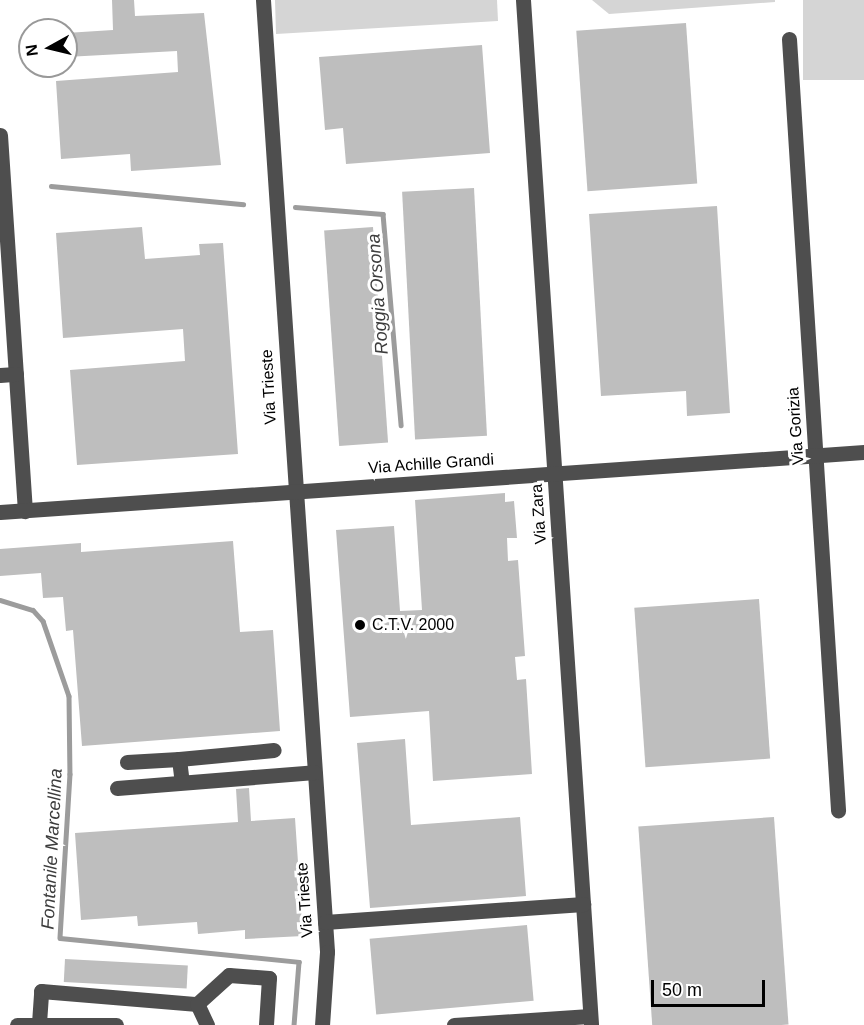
<!DOCTYPE html>
<style>
body{margin:0}
#map{position:relative;width:864px;height:1025px;overflow:hidden;background:#fff;font-family:Arial,sans-serif}
div>[style]{position:absolute}
[style*='--x']{left:calc(var(--x)*1px);top:calc(var(--y)*1px);width:calc(var(--w)*1px);rotate:calc(var(--a)*1deg)}
.green>*{inset:0;background:#d5d5d5;transform-origin:0 0}
.stream>*{height:4.5px;margin:-2.25px;padding:0 2.25px;transform-origin:2.25px;border-radius:2.25px;background:#9c9c9c}
.building>*{inset:0;background:#bebebe;transform-origin:0 0}
.minor>*{height:15px;margin:-7.5px;padding:0 7.5px;transform-origin:7.5px;border-radius:7.5px;background:#4e4e4e}
.dots>*{width:16px;height:16px;translate:-50% -50%;box-sizing:border-box;border:3px solid #fff;border-radius:50%}
span{translate:-50% -50%;white-space:nowrap;text-align:center;line-height:1.15;-webkit-text-stroke:6px #fff;paint-order:stroke}
.street-label{font-size:16px;color:#000}
.poi-label{font-size:16px;color:#000}
.left{translate:0 -50%;text-align:left}
.water-label{font-size:18px;color:#3d3d3d;font-style:italic}
.north{position:absolute;left:18px;top:18px;width:60px;height:60px;box-sizing:border-box;background:#fff;border:2px solid #999;border-radius:50%;rotate:262deg;font-size:16px;font-weight:700;line-height:24px;text-align:center;color:#000}
.north::after{content:'';display:block;margin:auto;width:21px;height:27px;background:#000;clip-path:polygon(50% 0,100% 100%,50% 72%,0 100%)}
.scale{position:absolute;left:651px;top:980px;width:114px;height:27px;box-sizing:border-box;border:3px solid #000;border-top:0;padding-left:8px;font-size:18px;line-height:21px;white-space:nowrap;color:#000;-webkit-text-stroke:4px #fff;paint-order:stroke}
</style>
<div id="map">
<div class="green">
<div style="clip-path:polygon(275px 0,497px 0,498px 21px,276px 34px)"></div>
<div style="clip-path:polygon(592px 0,775px 0,775px 2px,609px 14px)"></div>
<div style="left:803px;top:0;width:61px;height:80px"></div>
</div>
<div class="stream">
<div style="--x:51;--y:186;--w:193;--a:5.4"></div>
<div style="--x:295;--y:207;--w:88;--a:4.5"></div>
<div style="--x:383;--y:214;--w:212;--a:85.1"></div>
<div style="--x:0;--y:600;--w:34;--a:17"></div>
<div style="--x:33;--y:610;--w:15;--a:48"></div>
<div style="--x:43;--y:621;--w:79;--a:70.9"></div>
<div style="--x:69;--y:696;--w:78;--a:89.3"></div>
<div style="--x:70;--y:774;--w:164;--a:93.5"></div>
<div style="--x:60;--y:938;--w:240;--a:5.7"></div>
<div style="--x:299;--y:962;--w:63;--a:94.5"></div>
</div>
<div class="building">
<div style="clip-path:polygon(112px 0,134px 0,135px 16px,204px 13px,221px 165px,131px 171px,130px 154px,61px 159px,56px 81px,178px 72px,177px 51px,66px 57px,66px 33px,113px 30px)"></div>
<div style="left:686px;top:23px;width:161px;height:110px;rotate:86deg"></div>
<div style="clip-path:polygon(482px 45px,490px 153px,346px 164px,343px 128px,325px 130px,319px 57px)"></div>
<div style="left:474px;top:188px;width:248px;height:72px;rotate:87deg"></div>
<div style="clip-path:polygon(717px 206px,730px 413px,687px 416px,686px 391px,601px 396px,589px 214px)"></div>
<div style="clip-path:polygon(142px 227px,145px 259px,200px 255px,199px 244px,223px 243px,238px 454px,77px 465px,70px 370px,185px 361px,183px 329px,63px 338px,56px 233px)"></div>
<div style="left:373px;top:227px;width:216px;height:49px;rotate:86deg"></div>
<div style="clip-path:polygon(505px 493px,505px 502px,514px 501px,517px 538px,507px 538px,508px 561px,518px 560px,525px 656px,515px 657px,517px 680px,526px 679px,532px 774px,433px 781px,429px 711px,350px 717px,336px 530px,394px 526px,400px 611px,422px 610px,415px 500px)"></div>
<div style="clip-path:polygon(233px 541px,240px 632px,273px 630px,280px 731px,82px 746px,73px 630px,66px 631px,63px 597px,43px 598px,41px 573px,0 576px,0 549px,81px 543px,81px 552px)"></div>
<div style="left:759px;top:599px;width:160px;height:125px;rotate:86deg"></div>
<div style="clip-path:polygon(405px 739px,411px 825px,520px 817px,526px 896px,370px 908px,357px 743px)"></div>
<div style="clip-path:polygon(249px 788px,251px 821px,295px 818px,303px 936px,245px 939px,245px 930px,198px 934px,197px 922px,138px 926px,137px 916px,81px 920px,75px 833px,238px 822px,236px 789px)"></div>
<div style="left:774px;top:817px;width:208px;height:136px;rotate:86deg"></div>
<div style="left:527px;top:925px;width:76px;height:158px;rotate:85deg"></div>
<div style="left:65px;top:959px;width:123px;height:23px;rotate:3deg"></div>
</div>
<div class="minor">
<div style="--x:263;--y:0;--w:954;--a:86.15"></div>
<div style="--x:327;--y:952;--w:73;--a:93.9"></div>
<div style="--x:523;--y:0;--w:1027;--a:86.2"></div>
<div style="--x:789;--y:39;--w:773;--a:86.36"></div>
<div style="--x:0;--y:135;--w:377;--a:86.2"></div>
<div style="--x:0;--y:375;--w:16;--a:-4"></div>
<div style="--x:0;--y:512;--w:866;--a:-3.97"></div>
<div style="--x:179;--y:759;--w:95;--a:-5.4"></div>
<div style="--x:127;--y:762;--w:52;--a:-3.3"></div>
<div style="--x:179;--y:759;--w:23;--a:83"></div>
<div style="--x:117;--y:788;--w:198;--a:-4.6"></div>
<div style="--x:325;--y:922;--w:259;--a:-4"></div>
<div style="--x:39;--y:1023;--w:32;--a:-86"></div>
<div style="--x:41;--y:991;--w:157;--a:4.8"></div>
<div style="--x:17;--y:1025;--w:99;--a:0"></div>
<div style="--x:207;--y:1025;--w:23;--a:-115"></div>
<div style="--x:197;--y:1004;--w:43;--a:-42.2"></div>
<div style="--x:229;--y:975;--w:40;--a:4.3"></div>
<div style="--x:269;--y:978;--w:47;--a:93.7"></div>
<div style="--x:454;--y:1025;--w:136;--a:-3.8"></div>
</div>
<div class="dots">
<div style="left:360px;top:625px;background:#000"></div>
</div>
<div class="street-label">
<span style="left:269px;top:387px;rotate:-93deg">Via Trieste</span>
<span style="left:796px;top:426px;rotate:-94deg">Via Gorizia</span>
<span style="left:431px;top:464px;rotate:-4deg">Via Achille Grandi</span>
<span style="left:539px;top:514px;rotate:-94deg">Via Zara</span>
<span style="left:305px;top:900px;rotate:-94deg">Via Trieste</span>
</div>
<div class="poi-label">
<span class="left" style="left:372px;top:625px">C.T.V. 2000</span>
</div>
<div class="water-label">
<span style="left:378px;top:294px;rotate:-94deg">Roggia Orsona</span>
<span style="left:52px;top:849px;rotate:-87deg">Fontanile Marcellina</span>
</div>
<div class="north">N</div>
<div class="scale">50 m</div>
</div>
